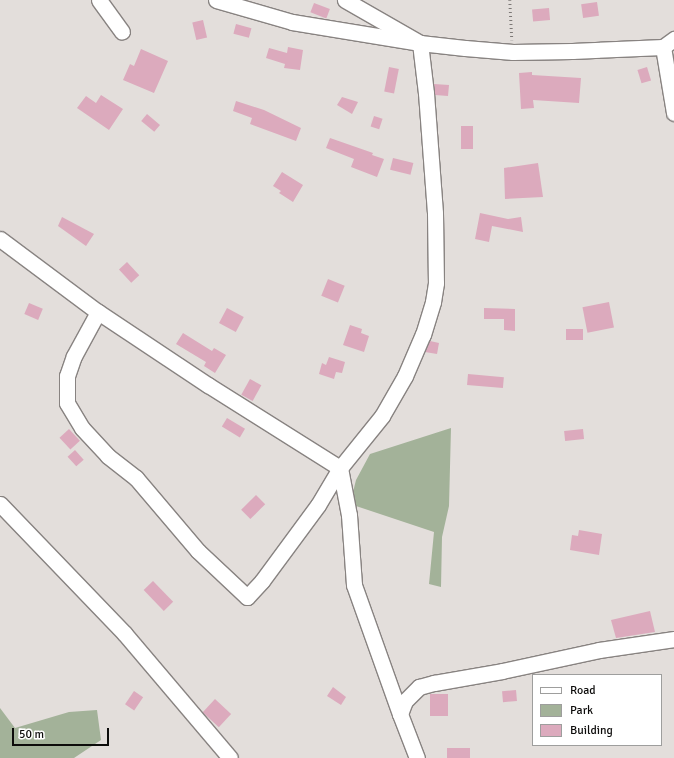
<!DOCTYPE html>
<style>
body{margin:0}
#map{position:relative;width:674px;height:758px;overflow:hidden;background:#e3dedb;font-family:Signika,sans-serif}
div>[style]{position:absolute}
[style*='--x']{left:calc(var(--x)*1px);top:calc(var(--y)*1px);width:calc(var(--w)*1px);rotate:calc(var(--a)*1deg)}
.green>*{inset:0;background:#a3b299}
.building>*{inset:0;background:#dcaabd;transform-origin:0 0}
.path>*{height:2.5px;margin-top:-1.25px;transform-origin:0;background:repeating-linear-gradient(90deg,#7c7876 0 1px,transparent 0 4px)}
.roads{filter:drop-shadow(1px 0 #888381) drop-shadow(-1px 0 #888381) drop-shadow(0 1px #888381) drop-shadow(0 -1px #888381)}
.minor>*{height:15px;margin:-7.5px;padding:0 7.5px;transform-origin:7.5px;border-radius:7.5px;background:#fff}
span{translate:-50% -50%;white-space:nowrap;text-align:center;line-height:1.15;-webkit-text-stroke:3px #fff;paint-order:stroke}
.legend{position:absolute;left:532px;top:674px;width:130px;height:72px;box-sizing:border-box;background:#fff;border:1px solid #9e9e9d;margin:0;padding:5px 7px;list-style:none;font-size:12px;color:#0d0c0b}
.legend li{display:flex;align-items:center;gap:8px;height:20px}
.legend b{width:20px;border:1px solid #9e9e9d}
.scale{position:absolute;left:12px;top:728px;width:97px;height:18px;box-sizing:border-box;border:2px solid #0d0c0b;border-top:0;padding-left:5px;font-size:12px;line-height:14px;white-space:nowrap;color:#0d0c0b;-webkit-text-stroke:3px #fff;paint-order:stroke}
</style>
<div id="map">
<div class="green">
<div style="clip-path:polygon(451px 428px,449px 506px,442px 537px,441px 587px,429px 584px,434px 532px,350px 504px,356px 480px,370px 454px)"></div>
<div style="clip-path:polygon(0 708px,15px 728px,69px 712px,97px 710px,101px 740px,74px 758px,0 758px)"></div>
</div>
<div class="building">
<div style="left:597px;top:2px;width:14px;height:16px;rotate:82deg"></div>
<div style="left:314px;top:3px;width:17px;height:10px;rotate:21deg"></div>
<div style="left:549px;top:8px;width:12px;height:17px;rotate:85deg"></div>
<div style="left:203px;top:20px;width:18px;height:11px;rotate:77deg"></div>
<div style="left:236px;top:24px;width:16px;height:10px;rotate:15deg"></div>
<div style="clip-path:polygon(288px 47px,303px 50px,300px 70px,284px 68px,285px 64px,266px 58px,269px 48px,287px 53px)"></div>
<div style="clip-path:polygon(141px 49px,168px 61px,154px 93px,123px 80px,130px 64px,134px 66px)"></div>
<div style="left:389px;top:67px;width:10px;height:25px;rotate:11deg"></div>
<div style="left:647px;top:67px;width:14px;height:10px;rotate:73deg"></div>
<div style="clip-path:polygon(532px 72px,532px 75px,581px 78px,579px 103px,533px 100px,534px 108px,521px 109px,519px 73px)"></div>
<div style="clip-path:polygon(434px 84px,449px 85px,448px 96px,435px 95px)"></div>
<div style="clip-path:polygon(101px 95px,123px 109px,109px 130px,77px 108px,86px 96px,96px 103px)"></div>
<div style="clip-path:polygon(342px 97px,358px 102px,352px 114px,337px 105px)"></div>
<div style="clip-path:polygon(236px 101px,264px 110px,301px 128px,296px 141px,250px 124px,252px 118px,233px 111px)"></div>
<div style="left:147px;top:114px;width:17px;height:9px;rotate:40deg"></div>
<div style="left:374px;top:116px;width:9px;height:11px;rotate:18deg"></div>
<div style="left:461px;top:126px;width:12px;height:23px"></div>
<div style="clip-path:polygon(330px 138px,373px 153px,372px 155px,384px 159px,377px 177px,351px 167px,354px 159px,326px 148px)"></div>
<div style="left:393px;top:158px;width:21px;height:12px;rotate:14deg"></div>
<div style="clip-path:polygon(538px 163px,543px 197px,505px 199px,504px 168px)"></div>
<div style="clip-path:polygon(282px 172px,303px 185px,293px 202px,279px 193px,281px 191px,273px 186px)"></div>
<div style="clip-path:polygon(480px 213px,508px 219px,521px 217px,523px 232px,492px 226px,489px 242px,475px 239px)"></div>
<div style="clip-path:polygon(62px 217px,94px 234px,86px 246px,58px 226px)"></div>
<div style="left:127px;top:262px;width:18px;height:11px;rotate:47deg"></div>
<div style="left:328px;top:279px;width:18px;height:18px;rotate:22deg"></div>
<div style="left:609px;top:302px;width:26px;height:27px;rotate:79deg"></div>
<div style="left:29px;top:303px;width:15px;height:12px;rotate:23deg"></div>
<div style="left:227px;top:308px;width:19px;height:17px;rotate:28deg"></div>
<div style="clip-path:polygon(484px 308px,515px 309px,515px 331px,504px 330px,504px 319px,484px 319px)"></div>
<div style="clip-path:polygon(350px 325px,362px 329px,361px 333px,369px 336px,364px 352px,343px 345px)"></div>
<div style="left:566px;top:329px;width:17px;height:11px"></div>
<div style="clip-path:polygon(183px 333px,212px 351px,214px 348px,226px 355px,215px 373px,204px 366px,206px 362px,176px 344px)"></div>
<div style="clip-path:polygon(430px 341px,439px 343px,437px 354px,425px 352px)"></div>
<div style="clip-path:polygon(329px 357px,345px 362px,342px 373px,336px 372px,334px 379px,319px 374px,322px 363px,326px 365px)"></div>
<div style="left:468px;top:374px;width:36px;height:11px;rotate:5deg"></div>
<div style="left:250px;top:379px;width:13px;height:18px;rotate:29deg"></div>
<div style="left:227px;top:418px;width:21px;height:10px;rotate:31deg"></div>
<div style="left:69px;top:429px;width:16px;height:13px;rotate:47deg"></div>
<div style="left:583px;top:429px;width:10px;height:19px;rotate:84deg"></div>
<div style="left:75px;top:450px;width:13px;height:10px;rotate:48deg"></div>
<div style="left:256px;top:495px;width:13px;height:21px;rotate:45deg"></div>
<div style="clip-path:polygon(579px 530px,602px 534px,599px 555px,570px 550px,572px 535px,578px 536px)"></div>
<div style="left:153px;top:581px;width:29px;height:13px;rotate:46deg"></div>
<div style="clip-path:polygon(650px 611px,655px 632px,616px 638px,611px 620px)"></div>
<div style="clip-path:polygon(333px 687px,346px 697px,341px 705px,327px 696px)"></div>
<div style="left:516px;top:690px;width:11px;height:14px;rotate:85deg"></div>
<div style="left:134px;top:691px;width:11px;height:16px;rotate:34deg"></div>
<div style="left:448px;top:694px;width:22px;height:18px;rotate:90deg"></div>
<div style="left:215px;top:699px;width:22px;height:18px;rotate:43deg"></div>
<div style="left:447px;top:748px;width:23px;height:10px"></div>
</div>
<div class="path">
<div style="--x:510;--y:0;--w:40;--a:87.1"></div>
</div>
<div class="roads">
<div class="minor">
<div style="--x:99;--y:0;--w:39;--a:54"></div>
<div style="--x:216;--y:0;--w:79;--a:16.1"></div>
<div style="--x:292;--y:22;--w:130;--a:9.3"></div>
<div style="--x:420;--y:43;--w:45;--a:6.3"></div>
<div style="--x:465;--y:48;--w:48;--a:4.8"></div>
<div style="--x:513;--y:52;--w:59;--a:-1"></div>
<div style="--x:572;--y:51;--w:91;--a:-2.5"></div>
<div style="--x:663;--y:47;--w:14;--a:-36"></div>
<div style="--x:345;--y:0;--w:86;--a:29.8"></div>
<div style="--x:420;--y:43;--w:50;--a:83.2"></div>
<div style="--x:426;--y:93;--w:120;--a:85.7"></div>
<div style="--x:435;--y:213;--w:70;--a:89.2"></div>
<div style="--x:436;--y:283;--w:19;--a:99"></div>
<div style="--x:433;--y:302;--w:34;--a:107"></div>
<div style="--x:423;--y:334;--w:46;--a:113.2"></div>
<div style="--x:405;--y:376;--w:46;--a:119.9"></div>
<div style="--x:382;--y:416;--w:67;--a:128.9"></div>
<div style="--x:340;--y:468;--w:48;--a:79.2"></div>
<div style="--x:349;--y:515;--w:70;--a:85.9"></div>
<div style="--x:354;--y:585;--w:137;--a:70.4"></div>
<div style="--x:400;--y:714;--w:47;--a:68.9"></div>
<div style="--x:663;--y:47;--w:67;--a:80.5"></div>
<div style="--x:0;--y:239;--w:122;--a:36.7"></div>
<div style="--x:98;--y:312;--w:132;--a:33.6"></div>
<div style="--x:208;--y:385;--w:156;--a:32.2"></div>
<div style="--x:340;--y:468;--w:43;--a:120.7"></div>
<div style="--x:318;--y:505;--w:94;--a:126.4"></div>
<div style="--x:262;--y:581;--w:22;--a:133"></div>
<div style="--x:247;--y:597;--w:67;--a:-136.8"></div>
<div style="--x:198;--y:551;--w:96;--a:-130.3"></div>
<div style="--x:136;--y:478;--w:36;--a:-142"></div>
<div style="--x:108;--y:456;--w:38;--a:-133"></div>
<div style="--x:82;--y:428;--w:29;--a:-121"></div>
<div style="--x:67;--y:403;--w:27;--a:-90"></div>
<div style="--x:67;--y:376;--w:21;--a:-71"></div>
<div style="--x:74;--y:356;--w:50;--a:-61.4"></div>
<div style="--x:0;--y:504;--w:180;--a:46.1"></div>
<div style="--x:125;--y:634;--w:162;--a:49.7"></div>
<div style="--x:400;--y:714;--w:14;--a:-69"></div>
<div style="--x:405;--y:701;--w:20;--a:-45"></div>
<div style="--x:419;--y:687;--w:16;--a:-15"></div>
<div style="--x:434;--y:683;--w:69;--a:-10"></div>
<div style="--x:502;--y:671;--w:99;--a:-12.2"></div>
<div style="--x:599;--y:650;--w:76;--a:-8.3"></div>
</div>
</div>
<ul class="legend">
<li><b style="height:5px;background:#fff"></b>Road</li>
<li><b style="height:11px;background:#a3b299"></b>Park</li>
<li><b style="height:11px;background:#dcaabd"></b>Building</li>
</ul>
<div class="scale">50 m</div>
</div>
